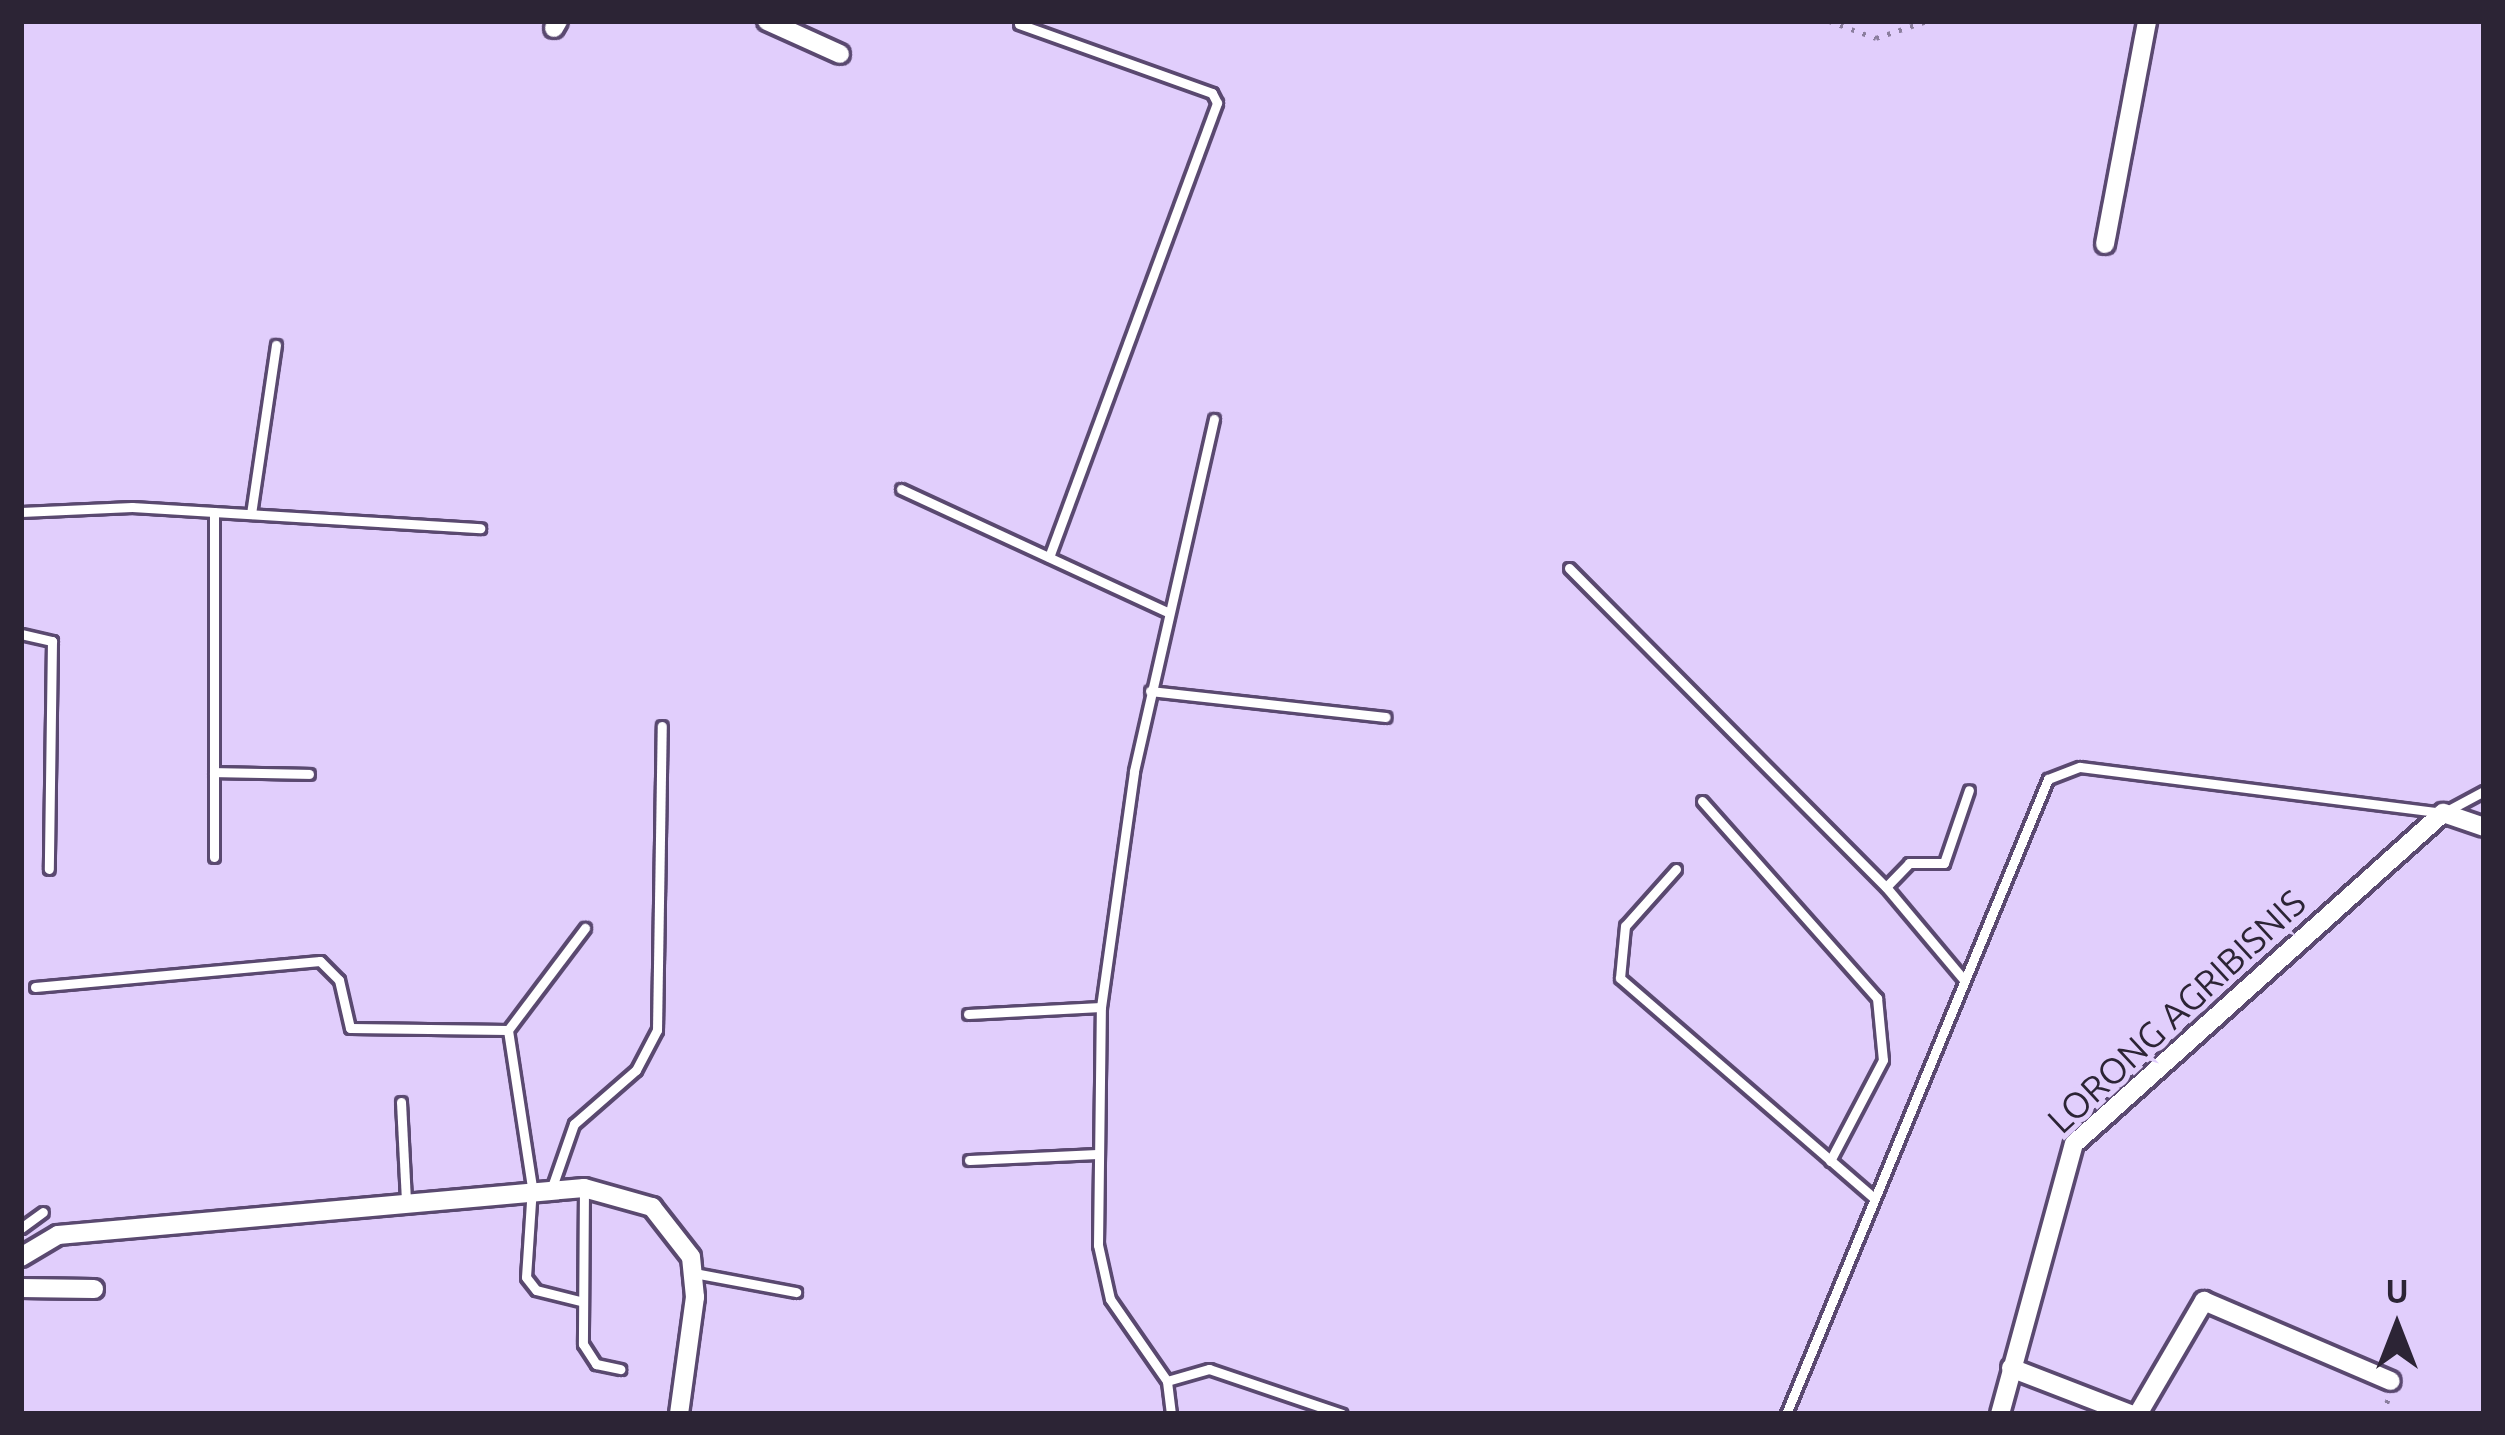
<!DOCTYPE html>
<style>
body{margin:0}
#map{position:relative;width:2505px;height:1435px;overflow:hidden;background:#e1cefc;font-family:Ubuntu,sans-serif}
div>[style]{position:absolute}
[style*='--x']{left:calc(var(--x)*1px);top:calc(var(--y)*1px);width:calc(var(--w)*1px);rotate:calc(var(--a)*1deg)}
.path>*{height:4.5px;margin-top:-2.25px;transform-origin:0;background:repeating-linear-gradient(90deg,#8b7e9e 0 3px,transparent 0 12px)}
.roads{filter:drop-shadow(3px 0 #5a4970) drop-shadow(-3px 0 #5a4970) drop-shadow(0 3px #5a4970) drop-shadow(0 -3px #5a4970)}
.lane>*{height:9px;margin:-4.5px;padding:0 4.5px;transform-origin:4.5px;border-radius:4.5px;background:#fff}
.street>*{height:18px;margin:-9px;padding:0 9px;transform-origin:9px;border-radius:9px;background:#fff}
span{translate:-50% -50%;white-space:nowrap;text-align:center;line-height:1.15;-webkit-text-stroke:10px #e1cefc;paint-order:stroke}
.street-label{font-size:36px;color:#2c2435}
.frame{position:absolute;inset:0;border:24px solid #2c2435;pointer-events:none}
.north{position:absolute;left:2337px;top:1267px;width:120px;height:120px;-webkit-text-stroke:9px #e1cefc;paint-order:stroke;rotate:0deg;font-size:33px;font-weight:700;line-height:48px;text-align:center;color:#2c2435}
.north::after{content:'';display:block;margin:auto;width:42px;height:54px;background:#2c2435;clip-path:polygon(50% 0,100% 100%,50% 72%,0 100%)}
</style>
<div id="map">
<div class="path">
<div style="--x:1829;--y:21;--w:50;--a:19.9"></div>
<div style="--x:1876;--y:38;--w:54;--a:-18.4"></div>
<div style="--x:2382;--y:1414;--w:18;--a:-68"></div>
</div>
<div class="roads">
<div class="lane">
<div style="--x:1019;--y:24;--w:205;--a:19.7"></div>
<div style="--x:1212;--y:93;--w:11;--a:63"></div>
<div style="--x:1217;--y:103;--w:484;--a:110.3"></div>
<div style="--x:901;--y:489;--w:293;--a:24.8"></div>
<div style="--x:21;--y:512;--w:111;--a:-2.6"></div>
<div style="--x:132;--y:507;--w:349;--a:3.5"></div>
<div style="--x:251;--y:514;--w:171;--a:-81.6"></div>
<div style="--x:1569;--y:568;--w:450;--a:45.2"></div>
<div style="--x:1886;--y:887;--w:121;--a:50"></div>
<div style="--x:21;--y:634;--w:32;--a:13"></div>
<div style="--x:52;--y:641;--w:228;--a:90.8"></div>
<div style="--x:1150;--y:691;--w:237;--a:6.3"></div>
<div style="--x:214;--y:772;--w:95;--a:1.2"></div>
<div style="--x:1702;--y:801;--w:264;--a:48.4"></div>
<div style="--x:1877;--y:998;--w:62;--a:84.5"></div>
<div style="--x:1883;--y:1060;--w:114;--a:117.7"></div>
<div style="--x:214;--y:857;--w:345;--a:-90"></div>
<div style="--x:1676;--y:869;--w:76;--a:131.8"></div>
<div style="--x:1625;--y:926;--w:52;--a:95.5"></div>
<div style="--x:1620;--y:978;--w:333;--a:40.9"></div>
<div style="--x:1886;--y:887;--w:33;--a:-46"></div>
<div style="--x:1909;--y:863;--w:35;--a:0"></div>
<div style="--x:1944;--y:863;--w:77;--a:-71.1"></div>
<div style="--x:35;--y:987;--w:286;--a:-5.2"></div>
<div style="--x:320;--y:961;--w:27;--a:45"></div>
<div style="--x:339;--y:980;--w:49;--a:77.1"></div>
<div style="--x:350;--y:1028;--w:158;--a:0.7"></div>
<div style="--x:968;--y:1014;--w:133;--a:-3"></div>
<div style="--x:401;--y:1102;--w:98;--a:87.1"></div>
<div style="--x:969;--y:1160;--w:129;--a:-2.7"></div>
<div style="--x:552;--y:1187;--w:67;--a:-70.8"></div>
<div style="--x:574;--y:1124;--w:82;--a:-41.1"></div>
<div style="--x:636;--y:1070;--w:45;--a:-62.3"></div>
<div style="--x:657;--y:1030;--w:304;--a:-89.1"></div>
<div style="--x:584;--y:1188;--w:156;--a:90.4"></div>
<div style="--x:583;--y:1344;--w:24;--a:57"></div>
<div style="--x:596;--y:1364;--w:25;--a:12"></div>
<div style="--x:21;--y:1228;--w:27;--a:-36"></div>
<div style="--x:694;--y:1273;--w:104;--a:10.6"></div>
<div style="--x:580;--y:1301;--w:45;--a:-166"></div>
<div style="--x:536;--y:1290;--w:16;--a:-128"></div>
<div style="--x:526;--y:1277;--w:90;--a:-86.2"></div>
<div style="--x:532;--y:1187;--w:159;--a:-98.7"></div>
<div style="--x:508;--y:1030;--w:128;--a:-53"></div>
<div style="--x:1167;--y:1381;--w:44;--a:-15.9"></div>
<div style="--x:1209;--y:1369;--w:140;--a:18.7"></div>
<div style="--x:1171;--y:1414;--w:33;--a:-97"></div>
<div style="--x:1167;--y:1381;--w:100;--a:-124.8"></div>
<div style="--x:1110;--y:1299;--w:55;--a:-102.5"></div>
<div style="--x:1098;--y:1245;--w:238;--a:-89.3"></div>
<div style="--x:1101;--y:1007;--w:238;--a:-82"></div>
<div style="--x:1134;--y:771;--w:361;--a:-77.2"></div>
<div style="--x:1786;--y:1414;--w:687;--a:-67.58"></div>
<div style="--x:2048;--y:779;--w:34;--a:-21"></div>
<div style="--x:2080;--y:767;--w:366;--a:7.2"></div>
<div style="--x:2443;--y:813;--w:47;--a:-28.2"></div>
</div>
<div class="street">
<div style="--x:767;--y:21;--w:80;--a:24.3"></div>
<div style="--x:554;--y:28;--w:8;--a:-60"></div>
<div style="--x:2105;--y:244;--w:227;--a:-79.3"></div>
<div style="--x:21;--y:1257;--w:43;--a:-30.7"></div>
<div style="--x:58;--y:1235;--w:528;--a:-5.11"></div>
<div style="--x:584;--y:1188;--w:71;--a:15.6"></div>
<div style="--x:652;--y:1207;--w:63;--a:52"></div>
<div style="--x:691;--y:1257;--w:40;--a:84.3"></div>
<div style="--x:695;--y:1297;--w:118;--a:97.8"></div>
<div style="--x:21;--y:1288;--w:73;--a:0.8"></div>
<div style="--x:2011;--y:1368;--w:128;--a:21.1"></div>
<div style="--x:2000;--y:1414;--w:280;--a:-74.7"></div>
<div style="--x:2074;--y:1144;--w:496;--a:-41.9"></div>
<div style="--x:2443;--y:813;--w:43;--a:18.9"></div>
<div style="--x:2138;--y:1414;--w:131;--a:-59.7"></div>
<div style="--x:2204;--y:1301;--w:203;--a:23.2"></div>
</div>
</div>
<div class="street-label">
<span style="left:2176px;top:1011px;rotate:-43deg">LORONG AGRIBISNIS</span>
</div>
<div class="frame"></div>
<div class="north">U</div>
</div>
